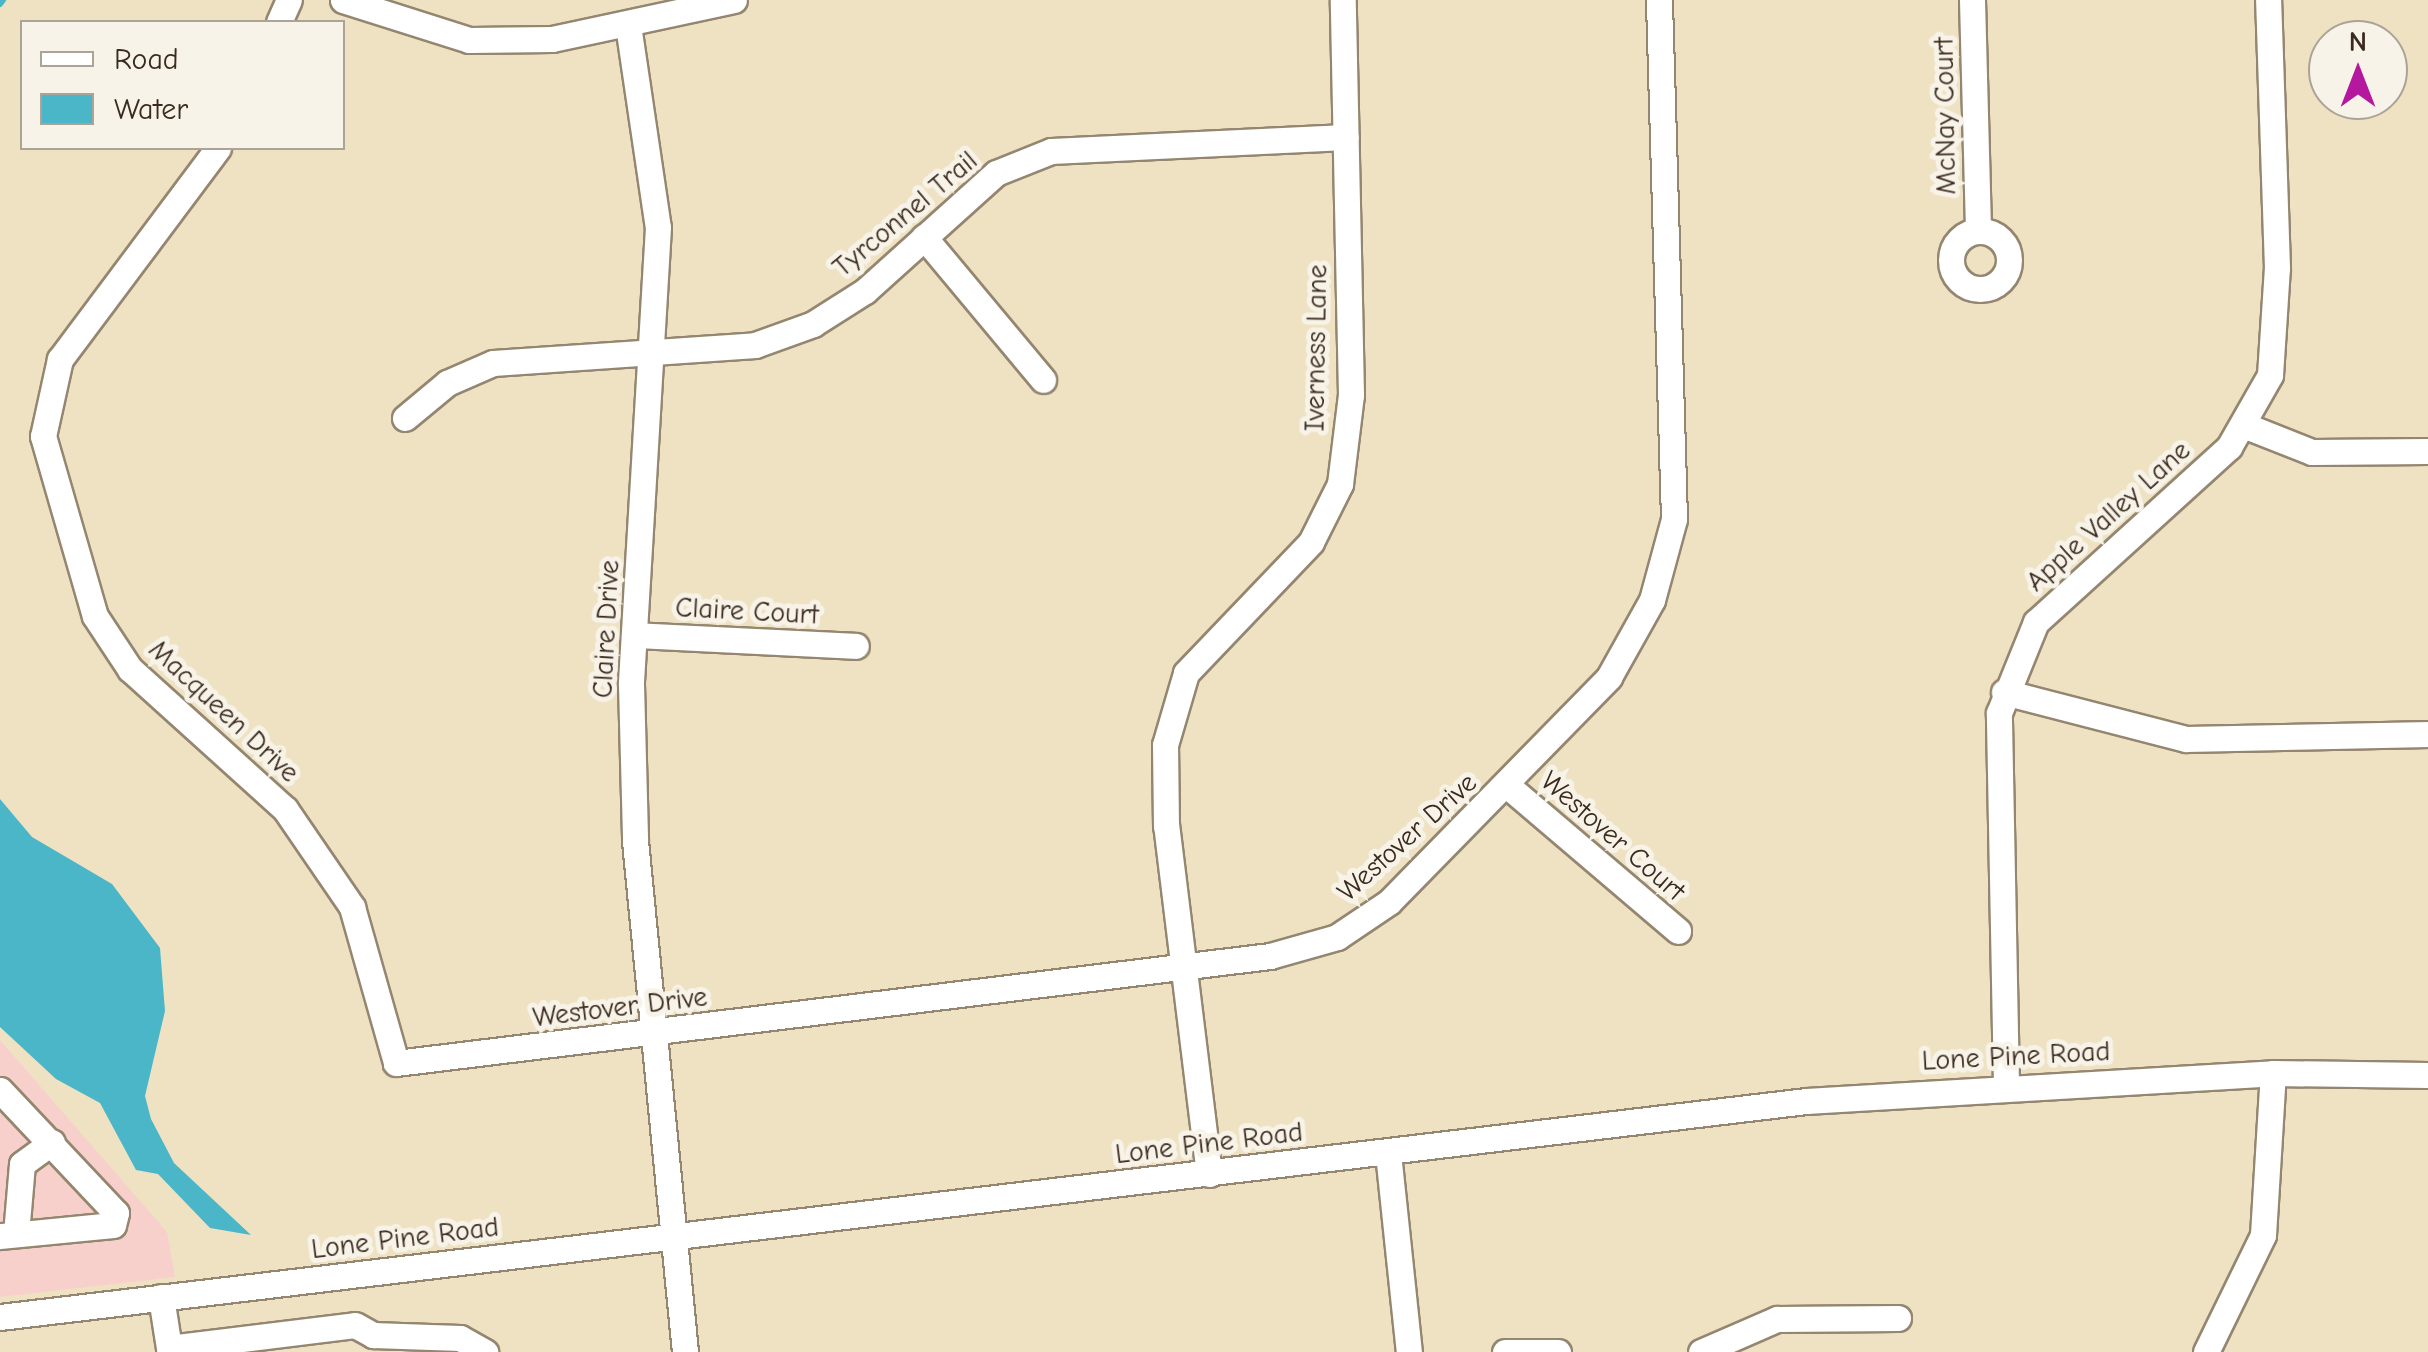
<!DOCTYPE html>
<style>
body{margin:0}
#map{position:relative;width:2428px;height:1352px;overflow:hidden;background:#eee2c3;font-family:"Comic Neue",sans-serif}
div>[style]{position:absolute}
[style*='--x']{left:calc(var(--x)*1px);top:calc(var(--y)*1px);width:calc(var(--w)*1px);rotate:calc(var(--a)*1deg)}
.built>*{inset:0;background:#f7d0cb}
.water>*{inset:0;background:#4ab6c7}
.stream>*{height:6px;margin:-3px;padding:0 3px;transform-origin:3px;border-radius:3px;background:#4ab6c7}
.roads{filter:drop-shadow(2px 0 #948670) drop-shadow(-2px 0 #948670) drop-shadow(0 2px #948670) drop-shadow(0 -2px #948670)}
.minor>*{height:25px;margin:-12.5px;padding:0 12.5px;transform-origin:12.5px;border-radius:12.5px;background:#fff}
.minor>.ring{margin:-12.5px;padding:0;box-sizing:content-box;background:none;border:25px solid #fff;border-radius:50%}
span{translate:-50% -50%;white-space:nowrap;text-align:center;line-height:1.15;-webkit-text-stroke:10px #f7f3e8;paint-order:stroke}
.street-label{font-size:28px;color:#3b2a1e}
.legend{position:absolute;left:20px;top:20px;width:325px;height:130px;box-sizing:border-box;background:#f7f3e8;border:2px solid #aca397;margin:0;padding:12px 18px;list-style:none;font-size:30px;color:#3b2a1e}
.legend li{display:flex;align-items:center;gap:20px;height:50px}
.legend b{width:50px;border:2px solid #aca397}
.north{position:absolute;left:2308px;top:20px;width:100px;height:100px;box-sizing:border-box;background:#f7f3e8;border:2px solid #aca397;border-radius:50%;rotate:0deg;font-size:28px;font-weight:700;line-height:40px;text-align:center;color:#3b2a1e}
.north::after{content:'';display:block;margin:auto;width:35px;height:45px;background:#b5179e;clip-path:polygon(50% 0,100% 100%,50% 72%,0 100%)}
</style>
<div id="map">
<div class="built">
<div style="clip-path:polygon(0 1040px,167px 1232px,175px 1277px,0 1297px)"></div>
</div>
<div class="water">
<div style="clip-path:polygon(0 799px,32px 837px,112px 884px,160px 948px,165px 1011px,145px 1096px,151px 1119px,174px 1163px,251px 1235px,210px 1228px,158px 1174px,136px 1170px,100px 1103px,56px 1079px,0 1027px)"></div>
</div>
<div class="stream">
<div style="--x:0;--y:4;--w:5;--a:-53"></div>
</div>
<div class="roads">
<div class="minor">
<div style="--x:343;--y:0;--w:132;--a:17.6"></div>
<div style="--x:469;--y:40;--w:83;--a:-0.7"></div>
<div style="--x:552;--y:39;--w:186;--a:-12.1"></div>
<div style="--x:1972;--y:0;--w:231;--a:88.5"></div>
<div style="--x:279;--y:22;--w:24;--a:-66"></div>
<div style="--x:628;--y:25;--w:204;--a:81.6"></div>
<div style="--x:658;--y:227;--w:458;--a:93.4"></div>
<div style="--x:631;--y:684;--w:157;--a:88.5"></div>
<div style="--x:635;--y:841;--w:513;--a:84.41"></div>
<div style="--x:218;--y:148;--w:264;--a:126.8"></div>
<div style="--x:60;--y:359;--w:79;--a:102.4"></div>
<div style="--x:43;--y:436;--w:187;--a:73.9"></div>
<div style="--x:95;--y:616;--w:64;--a:56.6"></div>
<div style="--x:130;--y:669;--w:209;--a:42.1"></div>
<div style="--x:285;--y:809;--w:119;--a:55.6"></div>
<div style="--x:352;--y:907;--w:162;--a:74.2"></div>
<div style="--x:396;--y:1063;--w:881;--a:-6.98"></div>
<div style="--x:1270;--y:956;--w:70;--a:-15.8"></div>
<div style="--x:1337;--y:937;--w:63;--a:-33.9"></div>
<div style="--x:1389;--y:902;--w:315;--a:-45.6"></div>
<div style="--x:1609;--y:677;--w:88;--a:-60.8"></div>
<div style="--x:1652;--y:600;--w:84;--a:-74.8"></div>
<div style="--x:1674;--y:519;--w:519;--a:-91.66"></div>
<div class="ring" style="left:1951px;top:231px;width:33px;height:33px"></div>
<div style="--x:924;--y:237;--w:186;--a:50.2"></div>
<div style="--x:405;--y:418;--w:55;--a:-39.8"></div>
<div style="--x:447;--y:383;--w:50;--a:-23.5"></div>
<div style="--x:493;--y:363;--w:263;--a:-3.9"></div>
<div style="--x:755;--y:345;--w:62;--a:-19.9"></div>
<div style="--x:813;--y:324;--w:62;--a:-32.4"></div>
<div style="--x:865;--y:291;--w:176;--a:-42"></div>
<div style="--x:996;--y:173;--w:59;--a:-21.8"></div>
<div style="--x:1051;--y:151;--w:295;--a:-2.7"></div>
<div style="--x:2246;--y:426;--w:71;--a:21.5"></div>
<div style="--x:2312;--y:452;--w:116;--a:-0.5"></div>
<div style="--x:634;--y:635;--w:222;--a:2.8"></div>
<div style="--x:2004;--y:692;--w:188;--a:14.5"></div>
<div style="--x:2186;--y:739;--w:242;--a:-1.2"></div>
<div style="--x:1509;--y:787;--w:222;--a:40.4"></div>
<div style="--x:2006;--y:1085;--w:372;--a:-91.1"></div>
<div style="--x:1999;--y:713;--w:98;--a:-67.9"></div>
<div style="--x:2036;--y:622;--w:261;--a:-42.2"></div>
<div style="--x:2229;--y:447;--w:83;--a:-60.3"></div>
<div style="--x:2270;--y:375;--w:107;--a:-86.3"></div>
<div style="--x:2277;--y:268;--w:268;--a:-91.9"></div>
<div style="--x:0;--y:1090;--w:169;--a:46.7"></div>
<div style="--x:116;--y:1213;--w:12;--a:104"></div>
<div style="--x:113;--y:1225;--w:114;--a:174.4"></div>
<div style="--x:1388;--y:1153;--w:200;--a:84"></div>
<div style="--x:1209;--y:1174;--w:351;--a:-97"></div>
<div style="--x:1166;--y:826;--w:81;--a:-90.7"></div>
<div style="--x:1165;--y:745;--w:75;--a:-73.7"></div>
<div style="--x:1186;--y:673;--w:181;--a:-46.3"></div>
<div style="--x:1311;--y:542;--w:65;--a:-63.4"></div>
<div style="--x:1340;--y:484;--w:90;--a:-83"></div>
<div style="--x:1351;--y:395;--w:395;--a:-91.2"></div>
<div style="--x:16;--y:1234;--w:70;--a:-85.1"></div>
<div style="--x:22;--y:1164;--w:37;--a:-36"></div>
<div style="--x:161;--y:1297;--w:52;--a:81.1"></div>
<div style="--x:169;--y:1348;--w:187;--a:-7"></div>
<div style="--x:355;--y:1325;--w:21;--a:29"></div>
<div style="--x:373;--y:1335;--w:87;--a:2"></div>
<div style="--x:460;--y:1338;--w:29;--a:29"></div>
<div style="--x:0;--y:1317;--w:1819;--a:-6.82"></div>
<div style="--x:1806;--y:1101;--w:468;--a:-3.4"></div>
<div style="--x:2273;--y:1073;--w:155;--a:0.7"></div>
<div style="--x:1505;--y:1352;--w:53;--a:0"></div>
<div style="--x:1701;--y:1352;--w:83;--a:-23.5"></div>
<div style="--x:1777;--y:1319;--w:121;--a:-0.5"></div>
<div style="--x:2206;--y:1352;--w:130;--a:-64"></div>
<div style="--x:2263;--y:1235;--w:162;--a:-86.5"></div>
</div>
</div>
<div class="street-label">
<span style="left:1945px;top:116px;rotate:-91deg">McNay Court</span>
<span style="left:905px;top:214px;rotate:-40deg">Tyrconnel Trail</span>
<span style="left:1316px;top:348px;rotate:-89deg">Iverness Lane</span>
<span style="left:2108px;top:516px;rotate:-42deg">Apple Valley Lane</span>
<span style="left:747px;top:611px;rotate:3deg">Claire Court</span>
<span style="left:606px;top:629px;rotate:-87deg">Claire Drive</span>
<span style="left:224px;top:711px;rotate:43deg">Macqueen Drive</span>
<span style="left:1613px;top:836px;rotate:41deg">Westover Court</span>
<span style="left:1407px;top:837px;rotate:-42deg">Westover Drive</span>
<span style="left:620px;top:1007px;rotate:-7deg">Westover Drive</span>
<span style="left:2016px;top:1056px;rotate:-3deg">Lone Pine Road</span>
<span style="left:1209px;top:1143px;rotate:-7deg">Lone Pine Road</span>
<span style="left:405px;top:1238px;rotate:-7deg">Lone Pine Road</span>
</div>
<ul class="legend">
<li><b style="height:12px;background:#fff"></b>Road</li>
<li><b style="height:28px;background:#4ab6c7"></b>Water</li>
</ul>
<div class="north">N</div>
</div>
